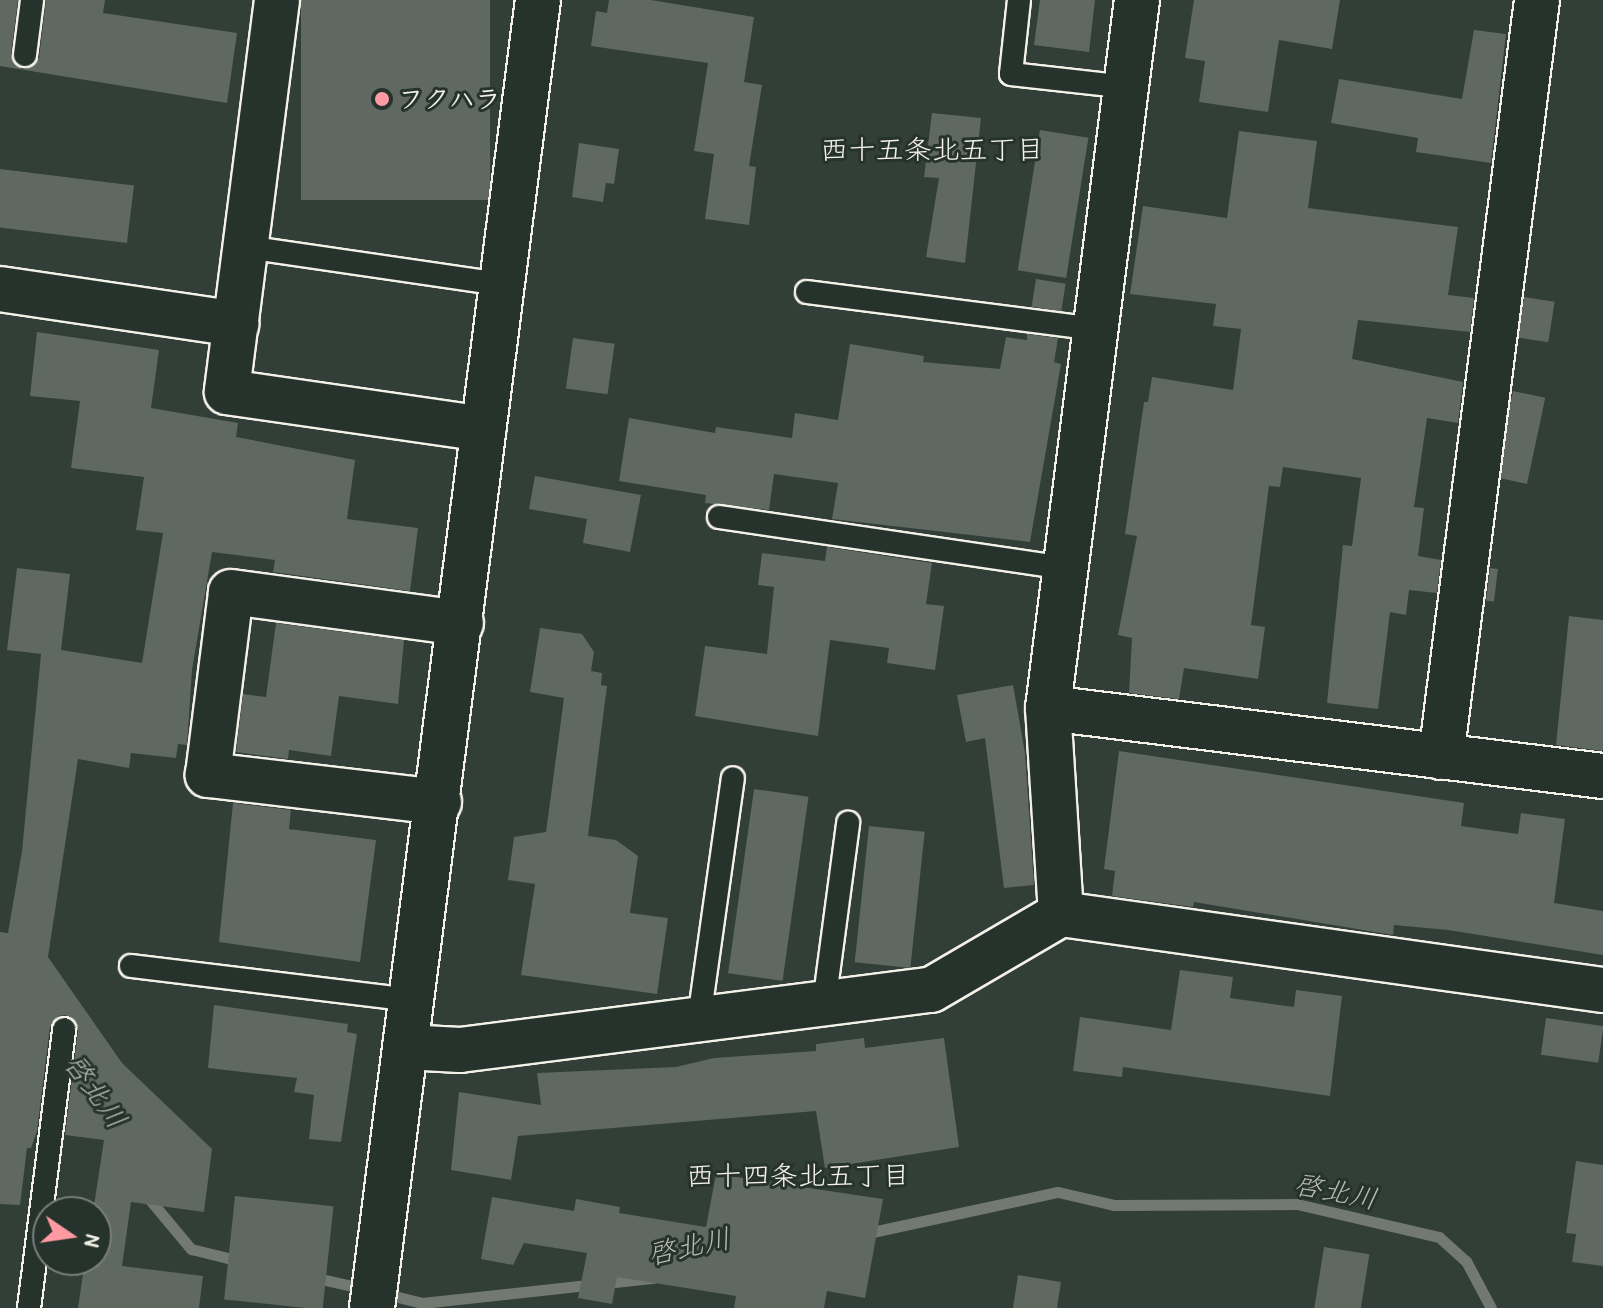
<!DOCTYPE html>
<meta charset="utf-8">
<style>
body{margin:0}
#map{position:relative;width:1603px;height:1308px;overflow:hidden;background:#323e38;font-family:"Patrick Hand","Klee One",sans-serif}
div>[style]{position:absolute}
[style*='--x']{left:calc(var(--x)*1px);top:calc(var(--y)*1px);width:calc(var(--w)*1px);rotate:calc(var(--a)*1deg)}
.stream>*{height:11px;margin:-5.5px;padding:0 5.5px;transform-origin:5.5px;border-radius:5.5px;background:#727972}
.building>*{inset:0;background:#5f6861;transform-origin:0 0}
.roads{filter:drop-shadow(2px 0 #f4f1e8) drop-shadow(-2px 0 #f4f1e8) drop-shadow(0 2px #f4f1e8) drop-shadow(0 -2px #f4f1e8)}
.lane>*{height:22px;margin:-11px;padding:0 11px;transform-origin:11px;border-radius:11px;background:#26332d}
.street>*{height:44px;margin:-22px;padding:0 22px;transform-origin:22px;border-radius:22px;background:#26332d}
.dots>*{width:22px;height:22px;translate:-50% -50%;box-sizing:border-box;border:4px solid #26332d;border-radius:50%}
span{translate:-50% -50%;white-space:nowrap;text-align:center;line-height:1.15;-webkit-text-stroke:6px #26332d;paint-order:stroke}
.poi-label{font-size:26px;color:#f4f1e8;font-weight:700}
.left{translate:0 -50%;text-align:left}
.neighbourhood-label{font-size:28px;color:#f4f1e8}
.water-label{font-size:28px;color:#babbb3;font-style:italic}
.north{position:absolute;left:32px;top:1196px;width:80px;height:80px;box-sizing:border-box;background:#26332d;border:2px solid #787f78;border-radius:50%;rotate:103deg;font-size:22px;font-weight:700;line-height:32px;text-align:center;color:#f4f1e8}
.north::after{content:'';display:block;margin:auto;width:28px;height:36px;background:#ff9aa2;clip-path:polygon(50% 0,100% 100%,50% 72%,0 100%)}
</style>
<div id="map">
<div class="stream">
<div style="--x:145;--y:1194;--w:72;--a:50.1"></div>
<div style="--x:191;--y:1249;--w:50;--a:13.8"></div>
<div style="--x:863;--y:1234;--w:199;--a:-12.2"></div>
<div style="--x:1058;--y:1192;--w:57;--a:13.1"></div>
<div style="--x:1114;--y:1205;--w:183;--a:-0.3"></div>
<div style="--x:1297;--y:1204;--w:146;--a:13.1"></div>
<div style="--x:1439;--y:1237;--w:36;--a:42"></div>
<div style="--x:1466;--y:1261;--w:53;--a:62"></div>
<div style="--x:312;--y:1277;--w:54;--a:12.8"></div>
<div style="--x:382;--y:1293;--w:41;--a:14"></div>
<div style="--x:422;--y:1303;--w:233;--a:-6.2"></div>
</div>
<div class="building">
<div style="clip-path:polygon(0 0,18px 0,11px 54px,22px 69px,39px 58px,46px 0,105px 0,103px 13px,237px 33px,227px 103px,0 66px)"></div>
<div style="left:301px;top:0;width:189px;height:200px"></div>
<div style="clip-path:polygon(609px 0,651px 0,754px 17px,744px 82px,762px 85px,749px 166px,756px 167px,749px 225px,705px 219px,714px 154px,694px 151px,708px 63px,591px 46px,596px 11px,607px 13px)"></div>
<div style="clip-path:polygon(1040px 0,1095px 0,1089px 52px,1034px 45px)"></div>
<div style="clip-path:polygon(1194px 0,1340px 0,1332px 49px,1279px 40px,1268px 112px,1199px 102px,1205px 61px,1185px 58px)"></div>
<div style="clip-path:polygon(1474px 30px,1506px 34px,1491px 163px,1416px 152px,1418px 138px,1331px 123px,1339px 79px,1462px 99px)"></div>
<div style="clip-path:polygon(932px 113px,981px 118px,965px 263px,926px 257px,939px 178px,924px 177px)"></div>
<div style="left:1040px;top:130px;width:49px;height:142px;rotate:9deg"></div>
<div style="clip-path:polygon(1239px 131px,1317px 141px,1308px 208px,1458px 227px,1448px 295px,1474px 298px,1470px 332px,1358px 320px,1352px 359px,1463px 382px,1458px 423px,1427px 418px,1414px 507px,1424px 508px,1418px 556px,1441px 560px,1437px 593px,1409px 590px,1406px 615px,1390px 612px,1378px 709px,1327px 703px,1343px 545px,1352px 546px,1361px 478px,1283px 467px,1280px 487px,1269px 486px,1251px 625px,1265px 627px,1258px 679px,1184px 668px,1179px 699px,1129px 693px,1132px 638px,1118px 635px,1137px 536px,1125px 534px,1144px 402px,1148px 402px,1152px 377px,1233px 390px,1241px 329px,1213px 326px,1216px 304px,1130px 294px,1143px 206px,1227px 218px)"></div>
<div style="clip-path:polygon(579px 143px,619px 149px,614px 184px,606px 183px,603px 202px,572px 197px)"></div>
<div style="left:0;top:169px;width:135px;height:58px;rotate:7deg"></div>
<div style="left:1036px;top:279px;width:30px;height:28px;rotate:9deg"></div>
<div style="left:1524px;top:297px;width:31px;height:41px;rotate:9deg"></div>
<div style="clip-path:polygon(37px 332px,159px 350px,151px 408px,238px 423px,236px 437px,355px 460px,347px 519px,418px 528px,410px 591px,273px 572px,275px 560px,212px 552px,192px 670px,187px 745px,178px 744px,176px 758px,131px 753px,129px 768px,78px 759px,48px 957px,122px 1063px,212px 1149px,204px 1212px,131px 1202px,122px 1266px,203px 1276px,199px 1308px,78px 1308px,85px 1260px,96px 1260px,93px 1212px,104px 1140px,65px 1135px,78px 1031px,66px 1015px,58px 1016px,50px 1027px,37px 1131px,31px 1148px,27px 1148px,20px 1205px,0 1204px,0 932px,8px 933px,22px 851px,41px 654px,7px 650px,17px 568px,70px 574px,61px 650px,142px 663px,163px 533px,136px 530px,144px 477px,71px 468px,80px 401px,30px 396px)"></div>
<div style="clip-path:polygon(1027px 334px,1058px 338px,1054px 362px,1061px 364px,1030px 542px,832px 519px,838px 483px,774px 474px,769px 510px,705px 503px,706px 495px,619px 481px,629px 418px,715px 433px,716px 427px,792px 438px,795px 413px,838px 420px,850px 344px,924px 356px,923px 362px,1000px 369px,1006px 337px,1027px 340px)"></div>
<div style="left:573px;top:338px;width:42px;height:51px;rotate:8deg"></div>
<div style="left:1513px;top:391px;width:33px;height:88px;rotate:12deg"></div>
<div style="clip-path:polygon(535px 476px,641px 495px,630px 552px,583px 543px,587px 519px,529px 509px)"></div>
<div style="clip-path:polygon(827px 547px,932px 563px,926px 604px,944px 606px,935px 670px,887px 663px,889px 648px,830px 640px,818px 736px,695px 716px,705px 646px,767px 654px,774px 587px,758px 585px,762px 553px,825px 561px)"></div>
<div style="left:1490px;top:568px;width:8px;height:33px;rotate:7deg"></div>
<div style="clip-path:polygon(1569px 616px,1603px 620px,1603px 751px,1556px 745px)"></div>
<div style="clip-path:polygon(276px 623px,404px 640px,398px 704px,339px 696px,331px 756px,289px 750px,288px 759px,236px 752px,243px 694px,266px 697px)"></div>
<div style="clip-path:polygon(540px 628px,582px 634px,594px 652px,591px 671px,602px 673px,601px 685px,607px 686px,588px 836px,616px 840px,638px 856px,630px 913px,668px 918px,657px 994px,521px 975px,535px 884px,508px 880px,514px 837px,546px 832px,564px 698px,530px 692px)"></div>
<div style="clip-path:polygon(1013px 685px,1025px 753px,1034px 885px,1004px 888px,985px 738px,966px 742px,957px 695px)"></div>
<div style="clip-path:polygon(1119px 751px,1464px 803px,1461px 826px,1518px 834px,1521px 813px,1565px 819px,1554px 903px,1603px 911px,1603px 955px,1448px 930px,1394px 925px,1393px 935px,1194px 902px,1193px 907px,1112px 896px,1115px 871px,1104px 869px)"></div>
<div style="left:754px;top:789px;width:55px;height:186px;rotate:8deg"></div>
<div style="clip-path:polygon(233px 803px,291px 810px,289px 829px,376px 840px,360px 962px,219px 942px)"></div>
<div style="left:869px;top:826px;width:56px;height:137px;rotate:6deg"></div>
<div style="clip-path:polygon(1180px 970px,1233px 977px,1230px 998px,1294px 1007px,1296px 990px,1342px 996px,1330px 1096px,1123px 1067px,1122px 1077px,1073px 1071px,1080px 1017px,1171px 1030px)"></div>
<div style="clip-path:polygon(214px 1005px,348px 1024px,347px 1032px,357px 1034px,341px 1142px,309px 1139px,314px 1095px,294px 1092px,297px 1078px,208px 1068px)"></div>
<div style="left:1546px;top:1018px;width:58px;height:37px;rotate:8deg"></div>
<div style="clip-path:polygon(864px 1038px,865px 1048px,944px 1038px,959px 1147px,825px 1168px,816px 1111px,518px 1136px,511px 1180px,451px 1170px,459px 1092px,541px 1105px,537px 1073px,676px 1067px,714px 1058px,816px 1051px,816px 1044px)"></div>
<div style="clip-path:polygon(1576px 1161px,1603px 1165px,1603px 1266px,1572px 1262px,1576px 1234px,1566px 1233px)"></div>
<div style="clip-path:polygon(716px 1174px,883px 1199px,865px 1298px,827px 1291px,824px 1308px,734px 1308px,736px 1296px,617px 1277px,612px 1304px,578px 1298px,587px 1253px,524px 1243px,513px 1265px,481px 1259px,492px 1197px,574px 1211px,576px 1199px,620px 1207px,619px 1213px,706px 1227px)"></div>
<div style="left:235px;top:1196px;width:99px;height:104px;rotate:6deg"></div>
<div style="left:1324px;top:1247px;width:46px;height:62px;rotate:9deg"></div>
<div style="clip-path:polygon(1018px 1275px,1061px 1282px,1057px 1308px,1013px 1308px)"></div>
</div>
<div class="roads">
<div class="lane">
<div style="--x:1019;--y:0;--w:74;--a:96.2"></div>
<div style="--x:1011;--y:74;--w:116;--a:6.4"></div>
<div style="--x:25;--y:55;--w:55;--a:-82.7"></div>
<div style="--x:246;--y:247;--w:257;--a:8.3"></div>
<div style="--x:807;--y:292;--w:291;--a:7.3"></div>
<div style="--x:719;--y:517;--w:350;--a:8.4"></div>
<div style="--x:131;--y:966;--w:283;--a:6.9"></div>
<div style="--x:824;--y:1004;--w:183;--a:-82.4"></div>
<div style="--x:699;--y:1019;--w:243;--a:-82"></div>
<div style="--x:29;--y:1308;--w:281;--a:-82.8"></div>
</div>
<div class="street">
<div style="--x:277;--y:0;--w:395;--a:97.3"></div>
<div style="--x:227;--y:392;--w:259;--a:8.2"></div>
<div style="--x:0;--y:289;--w:239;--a:8.4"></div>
<div style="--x:1048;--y:708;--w:559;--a:6.99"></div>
<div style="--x:1441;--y:757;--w:763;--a:-82.77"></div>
<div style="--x:439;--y:802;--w:233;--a:-173.3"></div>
<div style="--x:208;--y:775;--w:184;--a:-82.8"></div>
<div style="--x:231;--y:592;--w:232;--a:7.7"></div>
<div style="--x:1061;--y:914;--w:206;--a:-93.6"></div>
<div style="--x:1048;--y:708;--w:714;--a:-82.84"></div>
<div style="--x:405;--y:1047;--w:55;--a:3.1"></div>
<div style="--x:460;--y:1050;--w:475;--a:-7.3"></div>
<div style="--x:931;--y:990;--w:151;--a:-30.3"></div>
<div style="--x:1061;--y:914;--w:547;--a:7.98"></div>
<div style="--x:372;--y:1308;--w:1318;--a:-82.77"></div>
</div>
</div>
<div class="dots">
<div style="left:382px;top:99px;background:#ff9aa2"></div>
</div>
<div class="poi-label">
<span class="left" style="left:398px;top:99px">フクハラ</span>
</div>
<div class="neighbourhood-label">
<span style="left:932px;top:149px">西十五条北五丁目</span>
<span style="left:798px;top:1175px">西十四条北五丁目</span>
</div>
<div class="water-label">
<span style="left:96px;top:1091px;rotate:54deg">啓北川</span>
<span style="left:1336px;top:1191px;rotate:11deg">啓北川</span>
<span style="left:689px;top:1246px;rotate:-12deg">啓北川</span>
</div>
<div class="north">N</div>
</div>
